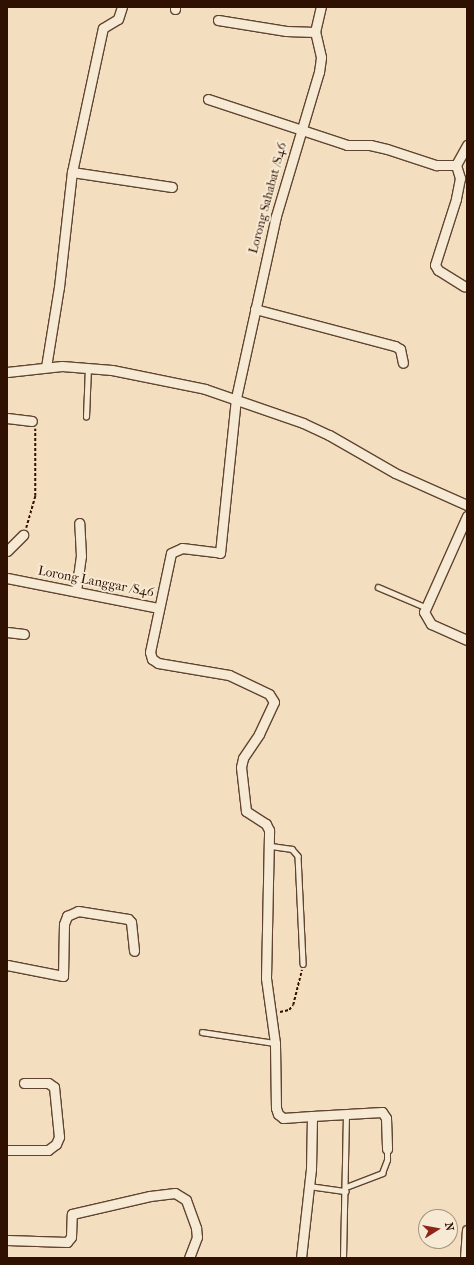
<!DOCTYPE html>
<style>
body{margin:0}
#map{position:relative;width:474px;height:1265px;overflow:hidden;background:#f3dfbf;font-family:"IM FELL French Canon",serif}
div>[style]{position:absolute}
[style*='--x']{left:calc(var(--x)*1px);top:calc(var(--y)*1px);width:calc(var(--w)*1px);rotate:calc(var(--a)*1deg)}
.path>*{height:1.5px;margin-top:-0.75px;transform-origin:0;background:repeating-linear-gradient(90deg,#301000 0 3px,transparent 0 5px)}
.roads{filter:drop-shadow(1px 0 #614430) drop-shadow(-1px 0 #614430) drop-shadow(0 1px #614430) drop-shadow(0 -1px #614430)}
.service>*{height:4.5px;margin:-2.25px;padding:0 2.25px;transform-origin:2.25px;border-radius:2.25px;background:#f7ead5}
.minor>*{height:9px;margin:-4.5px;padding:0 4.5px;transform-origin:4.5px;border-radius:4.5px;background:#f7ead5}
span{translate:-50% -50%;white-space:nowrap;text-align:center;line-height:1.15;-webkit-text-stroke:4px #f7ead5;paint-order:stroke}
.street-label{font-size:13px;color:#301000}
.frame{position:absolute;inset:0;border:8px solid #301000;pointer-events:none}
.north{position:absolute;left:418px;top:1209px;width:40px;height:40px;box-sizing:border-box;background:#f7ead5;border:1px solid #a79380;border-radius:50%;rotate:79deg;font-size:11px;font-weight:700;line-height:16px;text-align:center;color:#301000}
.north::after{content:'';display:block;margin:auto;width:14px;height:18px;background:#8f2418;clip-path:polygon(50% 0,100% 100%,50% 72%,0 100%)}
</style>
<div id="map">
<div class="path">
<div style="--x:26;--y:528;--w:33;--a:-74"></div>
<div style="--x:35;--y:496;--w:67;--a:-90"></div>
<div style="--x:280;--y:1012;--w:9;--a:-13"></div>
<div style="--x:289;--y:1010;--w:6;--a:-51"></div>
<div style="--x:293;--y:1005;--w:36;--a:-76"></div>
</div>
<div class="roads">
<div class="service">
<div style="--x:86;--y:417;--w:49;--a:-87.7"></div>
<div style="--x:378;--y:587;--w:51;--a:23.1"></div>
<div style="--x:271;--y:846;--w:21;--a:8"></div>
<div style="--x:292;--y:849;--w:9;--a:49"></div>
<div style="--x:298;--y:856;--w:108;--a:87.3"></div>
<div style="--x:202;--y:1032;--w:74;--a:8.6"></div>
<div style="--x:309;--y:1186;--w:37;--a:8"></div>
<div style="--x:346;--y:1187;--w:39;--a:-21"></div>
<div style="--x:382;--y:1173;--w:14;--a:-69"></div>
<div style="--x:387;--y:1160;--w:11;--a:-90"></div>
<div style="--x:343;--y:1258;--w:144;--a:-88.8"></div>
</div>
<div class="minor">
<div style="--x:175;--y:9;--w:2;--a:-90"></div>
<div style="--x:218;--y:20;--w:69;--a:9.2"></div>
<div style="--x:286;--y:31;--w:29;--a:2"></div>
<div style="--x:208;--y:99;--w:146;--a:18.3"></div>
<div style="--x:347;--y:145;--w:23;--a:0"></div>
<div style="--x:370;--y:145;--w:17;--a:13"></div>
<div style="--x:387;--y:149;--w:52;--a:18.1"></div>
<div style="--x:436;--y:165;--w:20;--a:0"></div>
<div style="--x:456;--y:165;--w:23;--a:-61"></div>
<div style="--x:456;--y:165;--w:14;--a:73"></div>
<div style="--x:460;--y:178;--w:21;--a:101"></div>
<div style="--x:456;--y:199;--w:69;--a:107.7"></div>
<div style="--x:435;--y:265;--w:6;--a:59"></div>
<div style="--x:438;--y:270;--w:31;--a:32"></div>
<div style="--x:72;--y:172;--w:101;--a:8.5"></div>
<div style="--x:255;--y:309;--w:145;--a:14.8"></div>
<div style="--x:395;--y:346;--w:6;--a:31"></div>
<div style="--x:400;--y:349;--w:14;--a:78"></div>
<div style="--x:46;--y:367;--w:81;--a:-80.8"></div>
<div style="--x:59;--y:287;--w:116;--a:-83.6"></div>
<div style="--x:72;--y:172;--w:147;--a:-77.9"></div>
<div style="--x:103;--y:28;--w:17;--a:-31"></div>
<div style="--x:118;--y:19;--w:13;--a:-72"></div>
<div style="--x:7;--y:372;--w:55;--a:-6.2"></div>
<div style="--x:62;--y:366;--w:50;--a:4.6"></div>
<div style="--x:112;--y:370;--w:95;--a:11.5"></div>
<div style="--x:205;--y:389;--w:104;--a:19.1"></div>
<div style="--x:303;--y:423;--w:29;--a:25"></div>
<div style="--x:329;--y:435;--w:76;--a:29.9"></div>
<div style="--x:395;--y:473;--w:79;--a:24"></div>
<div style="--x:7;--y:418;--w:25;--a:7"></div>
<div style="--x:467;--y:516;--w:105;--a:114.1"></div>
<div style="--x:424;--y:612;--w:14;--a:60"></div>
<div style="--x:431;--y:624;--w:39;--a:24"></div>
<div style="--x:7;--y:551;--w:23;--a:-45"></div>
<div style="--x:7;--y:578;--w:155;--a:11.2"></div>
<div style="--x:76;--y:591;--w:35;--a:-82"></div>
<div style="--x:81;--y:556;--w:33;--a:-93"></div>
<div style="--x:7;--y:632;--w:17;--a:7"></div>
<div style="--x:7;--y:965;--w:57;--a:11.1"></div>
<div style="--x:63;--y:976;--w:52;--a:-88.9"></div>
<div style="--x:64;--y:924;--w:9;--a:-69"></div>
<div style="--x:67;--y:916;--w:12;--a:-24"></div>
<div style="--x:78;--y:911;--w:51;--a:9.1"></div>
<div style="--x:128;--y:919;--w:4;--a:45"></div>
<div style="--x:131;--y:922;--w:29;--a:84"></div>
<div style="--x:312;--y:1116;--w:70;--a:-3.3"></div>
<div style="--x:382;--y:1112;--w:7;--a:56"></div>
<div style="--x:386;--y:1118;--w:31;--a:88"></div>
<div style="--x:7;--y:1150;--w:41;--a:0"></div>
<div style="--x:48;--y:1150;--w:10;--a:-37"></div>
<div style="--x:56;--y:1144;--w:8;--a:-67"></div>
<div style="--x:59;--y:1137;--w:50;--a:-95.7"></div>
<div style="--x:54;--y:1087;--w:7;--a:-146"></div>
<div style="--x:48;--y:1083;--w:24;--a:180"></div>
<div style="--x:7;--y:1240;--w:60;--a:1.9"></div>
<div style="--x:67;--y:1242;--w:6;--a:-51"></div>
<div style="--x:71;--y:1237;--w:23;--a:-88"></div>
<div style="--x:72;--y:1214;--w:80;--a:-13"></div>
<div style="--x:150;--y:1196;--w:25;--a:-7"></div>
<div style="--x:175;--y:1193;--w:13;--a:32"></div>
<div style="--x:186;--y:1200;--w:30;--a:70"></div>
<div style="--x:196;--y:1228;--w:9;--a:84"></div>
<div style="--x:197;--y:1237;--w:22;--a:111"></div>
<div style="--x:301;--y:1258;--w:90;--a:-83.6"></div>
<div style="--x:311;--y:1169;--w:53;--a:-88.9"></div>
<div style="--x:312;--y:1116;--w:29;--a:176"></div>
<div style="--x:283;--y:1118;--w:6;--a:-141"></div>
<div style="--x:278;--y:1114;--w:6;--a:-108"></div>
<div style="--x:276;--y:1108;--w:65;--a:-90.9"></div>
<div style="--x:275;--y:1043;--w:66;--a:-97.9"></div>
<div style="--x:266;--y:978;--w:148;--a:-88.8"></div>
<div style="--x:269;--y:830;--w:7;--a:-117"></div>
<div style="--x:266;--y:824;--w:24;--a:-147"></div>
<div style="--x:246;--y:811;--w:44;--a:-96.5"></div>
<div style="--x:241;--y:767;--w:9;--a:-77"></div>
<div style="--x:243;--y:758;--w:29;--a:-56"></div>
<div style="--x:259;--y:734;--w:35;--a:-65"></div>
<div style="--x:274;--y:702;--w:9;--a:-122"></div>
<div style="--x:269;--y:694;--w:44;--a:-154.6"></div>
<div style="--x:229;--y:675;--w:72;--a:-170.4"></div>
<div style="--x:158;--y:663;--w:7;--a:-146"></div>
<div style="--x:152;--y:659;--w:7;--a:-106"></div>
<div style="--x:150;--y:652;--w:101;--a:-78"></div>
<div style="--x:171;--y:553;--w:12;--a:-24"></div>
<div style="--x:182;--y:548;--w:38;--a:7"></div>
<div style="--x:220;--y:553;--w:156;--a:-84.1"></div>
<div style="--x:236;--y:398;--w:186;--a:-77.6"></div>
<div style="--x:276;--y:216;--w:150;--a:-73.4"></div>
<div style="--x:319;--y:72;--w:15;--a:-82"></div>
<div style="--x:321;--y:57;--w:26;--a:-103"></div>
<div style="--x:315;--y:32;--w:26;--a:-77"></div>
<div style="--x:465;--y:1258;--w:28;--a:-86"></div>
</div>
</div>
<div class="street-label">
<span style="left:268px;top:198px;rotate:-75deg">Lorong Sahabat /S46</span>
<span style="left:96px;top:582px;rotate:11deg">Lorong Langgar /S46</span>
</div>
<div class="frame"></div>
<div class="north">N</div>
</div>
